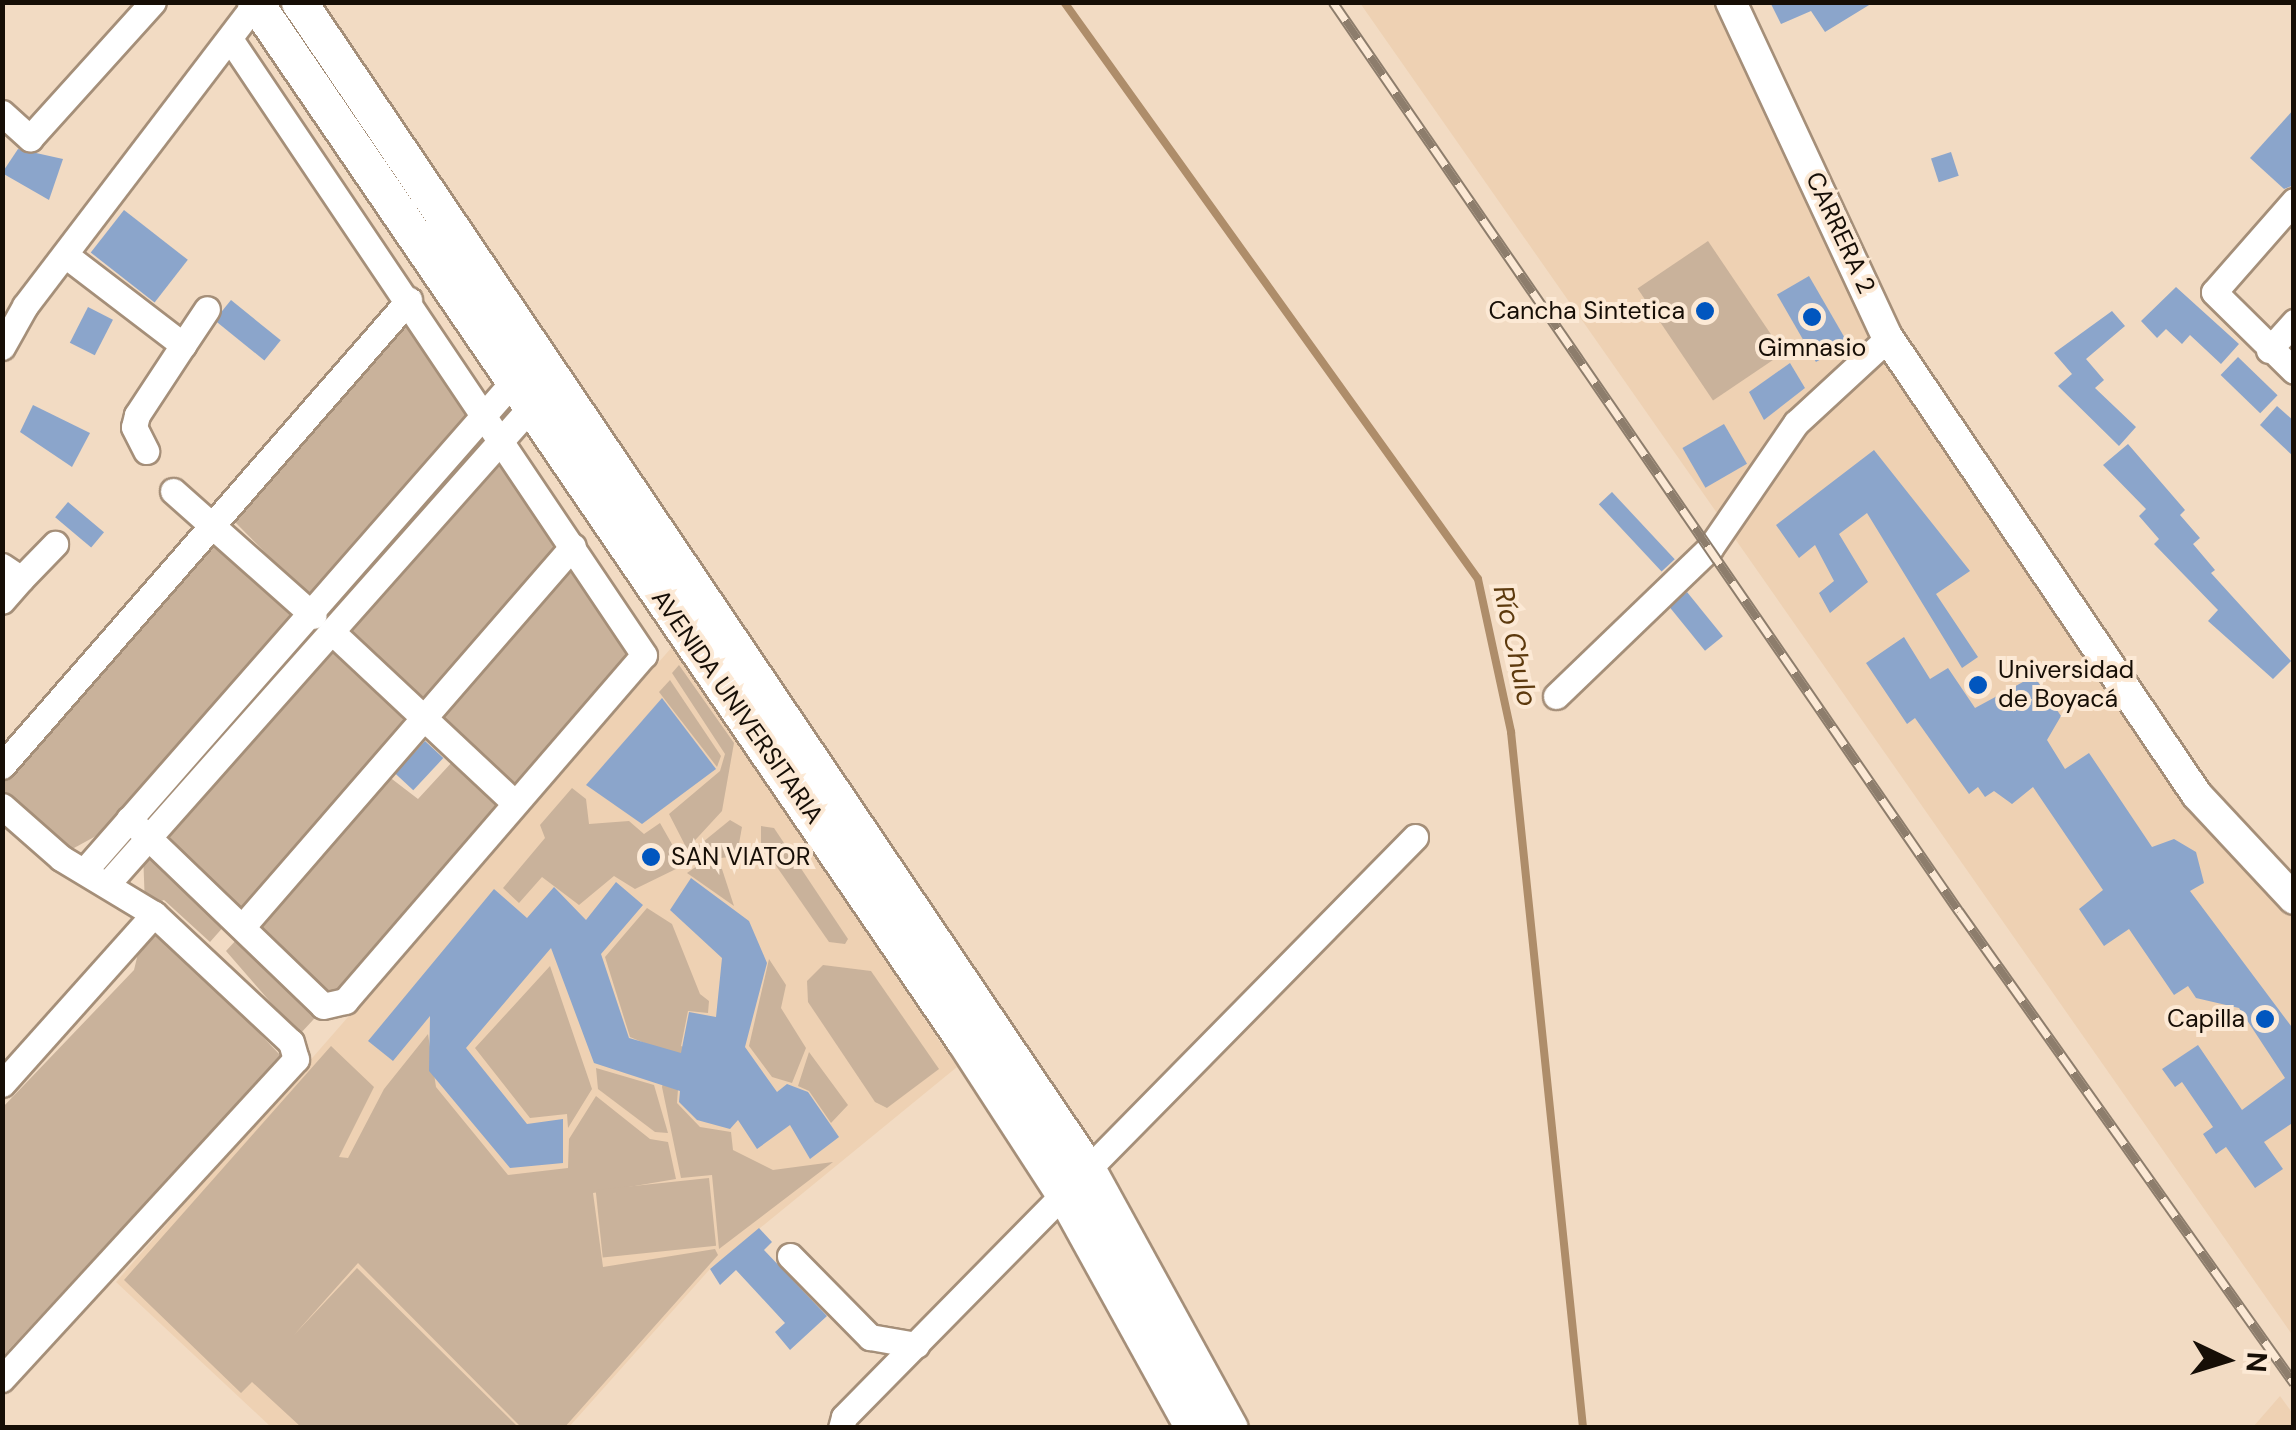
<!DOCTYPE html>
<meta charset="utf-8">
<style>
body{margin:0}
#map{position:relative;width:2296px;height:1430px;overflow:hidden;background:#f2dbc3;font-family:"DM Sans",sans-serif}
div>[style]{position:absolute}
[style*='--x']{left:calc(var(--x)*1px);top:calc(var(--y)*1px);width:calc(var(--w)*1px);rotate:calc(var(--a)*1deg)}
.built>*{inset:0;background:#eed1b3}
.green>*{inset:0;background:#c9b29b;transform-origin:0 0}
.stream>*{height:8px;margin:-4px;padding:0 4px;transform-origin:4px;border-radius:4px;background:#ae8d6a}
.building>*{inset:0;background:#8ba5cb;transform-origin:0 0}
.roads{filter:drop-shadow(2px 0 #a58f79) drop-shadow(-2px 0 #a58f79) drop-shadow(0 2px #a58f79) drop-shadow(0 -2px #a58f79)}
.minor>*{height:25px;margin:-12.5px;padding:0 12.5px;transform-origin:12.5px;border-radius:12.5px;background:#fff}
.tertiary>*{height:30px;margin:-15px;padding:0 15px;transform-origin:15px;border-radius:15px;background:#fff}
.secondary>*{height:35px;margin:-17.5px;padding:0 17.5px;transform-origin:17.5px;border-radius:17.5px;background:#fff}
.rail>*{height:11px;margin-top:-5.5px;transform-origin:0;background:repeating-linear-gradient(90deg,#fce9d5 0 22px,#8d7d6c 0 44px);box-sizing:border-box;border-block:2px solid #8d7d6c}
.dots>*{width:28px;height:28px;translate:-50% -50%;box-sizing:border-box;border:5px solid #fce9d5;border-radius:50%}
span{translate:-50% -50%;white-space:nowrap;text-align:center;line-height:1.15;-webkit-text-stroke:8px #fce9d5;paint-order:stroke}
.street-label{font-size:25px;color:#160e06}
.poi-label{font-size:25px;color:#160e06}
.right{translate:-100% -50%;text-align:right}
.left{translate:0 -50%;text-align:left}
.water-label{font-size:28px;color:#5c390d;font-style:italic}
.frame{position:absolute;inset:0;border:5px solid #160e06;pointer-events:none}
.north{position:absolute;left:2176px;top:1310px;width:100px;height:100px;-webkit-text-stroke:8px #fce9d5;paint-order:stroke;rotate:94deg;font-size:28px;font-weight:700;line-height:40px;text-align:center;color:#160e06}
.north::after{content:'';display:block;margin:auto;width:35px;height:45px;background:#160e06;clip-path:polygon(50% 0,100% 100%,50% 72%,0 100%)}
</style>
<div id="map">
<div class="built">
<div style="clip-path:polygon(1360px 3px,1721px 3px,1960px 451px,2293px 901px,2293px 1336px)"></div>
<div style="clip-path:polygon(672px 647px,957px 1067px,710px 1269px,569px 1427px,271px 1427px,116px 1282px)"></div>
<div style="clip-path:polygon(2280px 1396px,2293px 1414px,2293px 1427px,2253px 1427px)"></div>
</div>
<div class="green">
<div style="left:1708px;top:241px;width:135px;height:85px;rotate:56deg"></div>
<div style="clip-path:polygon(411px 319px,496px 442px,338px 626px,228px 515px)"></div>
<div style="clip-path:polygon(507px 457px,562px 544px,421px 704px,344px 632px)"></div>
<div style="clip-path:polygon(217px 530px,300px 618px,118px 824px,63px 854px,3px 794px,3px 770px)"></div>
<div style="clip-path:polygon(573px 561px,631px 654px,515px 790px,437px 713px)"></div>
<div style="clip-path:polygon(335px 646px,410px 716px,210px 942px,164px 900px,145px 906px,143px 852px)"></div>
<div style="clip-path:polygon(679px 665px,734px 743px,722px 811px,687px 849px,669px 814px,720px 771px,725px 754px,672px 673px)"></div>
<div style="clip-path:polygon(670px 680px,721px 756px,717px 767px,659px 692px)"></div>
<div style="clip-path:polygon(453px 761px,508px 811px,299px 1035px,226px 951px,388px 776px,418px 799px)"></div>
<div style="clip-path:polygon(572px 788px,586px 799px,589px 824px,629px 821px,644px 834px,660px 823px,681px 860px,678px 868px,635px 889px,614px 876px,579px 905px,542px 877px,519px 903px,503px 888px,545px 838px,540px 825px)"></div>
<div style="clip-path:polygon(730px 820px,742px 827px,738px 849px,729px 857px,705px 860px,698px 846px)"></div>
<div style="clip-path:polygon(761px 826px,774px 828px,848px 939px,845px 944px,829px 942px,761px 844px)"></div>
<div style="clip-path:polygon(697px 866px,721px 866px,734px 906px,687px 873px)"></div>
<div style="clip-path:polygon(647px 908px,672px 924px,700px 994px,709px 1001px,708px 1013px,688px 1011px,681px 1046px,688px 1049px,680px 1058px,630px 1037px,605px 957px)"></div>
<div style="clip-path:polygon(163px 932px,281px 1056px,3px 1356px,3px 1107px,134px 970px,141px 941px)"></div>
<div style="clip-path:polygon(769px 959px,786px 985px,781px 1008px,806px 1048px,792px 1083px,772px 1077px,749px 1046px)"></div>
<div style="clip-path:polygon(823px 965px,871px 971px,939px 1069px,887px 1108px,875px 1102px,808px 1002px,807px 981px)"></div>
<div style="clip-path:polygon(550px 966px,592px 1089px,568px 1128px,567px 1114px,530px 1118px,475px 1048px)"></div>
<div style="clip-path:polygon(428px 1034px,436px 1087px,508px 1175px,568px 1168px,569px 1139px,596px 1096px,650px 1139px,668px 1142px,676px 1179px,593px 1193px,603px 1267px,715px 1249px,718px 1255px,564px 1428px,521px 1427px,358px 1263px,294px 1335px,357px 1268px,518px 1427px,301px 1427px,252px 1382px,241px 1393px,124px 1280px,331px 1046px,374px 1087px,339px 1157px,348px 1158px,384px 1089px)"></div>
<div style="clip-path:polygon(809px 1052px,848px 1105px,831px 1123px,809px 1091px,798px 1086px)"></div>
<div style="clip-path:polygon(596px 1068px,654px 1085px,668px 1133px,655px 1132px,598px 1089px)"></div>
<div style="clip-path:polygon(666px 1072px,679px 1075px,677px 1103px,700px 1127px,731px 1132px,733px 1150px,773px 1170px,833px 1162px,719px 1249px,712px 1175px,681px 1178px,662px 1087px)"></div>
<div style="left:709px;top:1178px;width:68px;height:114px;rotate:84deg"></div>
</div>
<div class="stream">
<div style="--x:1064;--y:2;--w:710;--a:54.34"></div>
<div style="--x:1478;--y:579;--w:157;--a:77.8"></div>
<div style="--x:1511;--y:732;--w:700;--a:84.09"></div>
</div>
<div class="building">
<div style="clip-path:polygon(1770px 2px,1874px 2px,1825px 32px,1811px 11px,1781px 24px)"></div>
<div style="clip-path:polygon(2294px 109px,2294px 185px,2284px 189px,2250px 158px)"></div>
<div style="clip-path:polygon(18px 149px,63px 159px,49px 200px,2px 173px)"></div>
<div style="left:1951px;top:152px;width:25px;height:21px;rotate:72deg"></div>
<div style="left:124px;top:210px;width:81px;height:54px;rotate:38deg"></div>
<div style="left:1809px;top:276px;width:78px;height:37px;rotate:60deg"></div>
<div style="clip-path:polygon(2176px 287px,2239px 344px,2221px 364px,2190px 335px,2182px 344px,2166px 329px,2157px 338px,2141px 321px)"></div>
<div style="left:231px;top:300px;width:64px;height:26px;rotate:39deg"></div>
<div style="left:88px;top:307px;width:28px;height:40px;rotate:27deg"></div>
<div style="clip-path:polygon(2112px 311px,2125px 326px,2086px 359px,2104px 380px,2095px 388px,2136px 427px,2119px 446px,2058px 386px,2072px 374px,2054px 353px)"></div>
<div style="left:2238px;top:357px;width:55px;height:25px;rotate:44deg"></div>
<div style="clip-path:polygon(1790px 363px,1805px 388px,1764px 420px,1749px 392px)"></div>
<div style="clip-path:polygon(33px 405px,90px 433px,72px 467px,20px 432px)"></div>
<div style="clip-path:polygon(2277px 406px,2294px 421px,2294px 457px,2260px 425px)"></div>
<div style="left:1724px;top:424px;width:46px;height:48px;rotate:60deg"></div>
<div style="clip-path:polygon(2128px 444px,2185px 510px,2180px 515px,2200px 538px,2193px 544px,2215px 570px,2211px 573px,2291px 661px,2273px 679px,2208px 621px,2218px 610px,2154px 544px,2159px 539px,2139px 516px,2146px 509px,2103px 465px)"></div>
<div style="clip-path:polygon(1874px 450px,1970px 571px,1936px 594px,1978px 657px,1962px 668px,1867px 513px,1839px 534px,1868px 582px,1830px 613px,1819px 593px,1834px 581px,1815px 545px,1799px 558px,1776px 525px)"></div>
<div style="left:1612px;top:492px;width:92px;height:18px;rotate:47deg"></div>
<div style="left:68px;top:502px;width:47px;height:20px;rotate:40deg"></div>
<div style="left:1687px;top:592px;width:57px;height:23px;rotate:51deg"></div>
<div style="clip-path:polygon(1904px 637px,1930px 679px,1948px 668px,1975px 708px,2034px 676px,2061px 716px,2047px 740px,2065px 769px,2089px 753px,2152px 847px,2174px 839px,2196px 852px,2204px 883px,2190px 891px,2294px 1030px,2294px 1122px,2264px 1142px,2283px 1169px,2255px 1188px,2226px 1147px,2216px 1154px,2203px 1134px,2213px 1127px,2182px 1082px,2175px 1087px,2162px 1069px,2198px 1045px,2242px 1110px,2285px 1078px,2239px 1008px,2196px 998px,2188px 986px,2174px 995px,2129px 929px,2104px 946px,2079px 909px,2103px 890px,2033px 787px,2012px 804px,1994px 791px,1985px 797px,1978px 787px,1969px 794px,1915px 718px,1907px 724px,1866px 663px)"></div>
<div style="clip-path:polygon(662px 698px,716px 769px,642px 824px,586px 785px)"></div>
<div style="left:425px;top:741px;width:25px;height:44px;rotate:43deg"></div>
<div style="clip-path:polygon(691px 878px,749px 921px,767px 963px,745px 1047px,777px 1092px,787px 1084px,808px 1092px,839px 1137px,810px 1159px,790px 1125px,757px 1149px,738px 1120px,730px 1129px,697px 1120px,679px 1102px,680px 1091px,594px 1063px,551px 948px,466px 1048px,527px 1124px,563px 1119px,563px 1163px,510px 1168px,429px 1071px,430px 1016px,393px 1061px,368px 1041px,494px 889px,527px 918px,554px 887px,586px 920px,616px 882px,643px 905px,601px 954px,629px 1038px,681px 1053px,689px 1012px,716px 1017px,722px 958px,670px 910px)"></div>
<div style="clip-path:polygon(759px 1228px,772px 1242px,764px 1250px,827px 1316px,790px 1350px,775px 1332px,785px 1323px,736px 1270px,720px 1285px,710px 1269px)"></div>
</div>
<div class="roads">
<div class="minor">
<div style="--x:2;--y:113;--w:38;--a:42"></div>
<div style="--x:30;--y:138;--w:183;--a:-47.9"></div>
<div style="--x:2294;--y:201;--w:121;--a:131.3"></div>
<div style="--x:2214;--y:292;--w:112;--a:44.6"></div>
<div style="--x:68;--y:257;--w:145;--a:37.4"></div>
<div style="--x:183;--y:345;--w:84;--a:123.3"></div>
<div style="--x:137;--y:415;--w:12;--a:104"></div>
<div style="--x:134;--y:427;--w:27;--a:63"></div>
<div style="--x:183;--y:345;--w:43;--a:-56.3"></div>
<div style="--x:2;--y:347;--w:47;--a:-60.7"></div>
<div style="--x:25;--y:306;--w:382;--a:-52.7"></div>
<div style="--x:2269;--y:350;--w:38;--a:-48"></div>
<div style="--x:173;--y:491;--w:188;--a:41.6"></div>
<div style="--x:2;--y:566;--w:23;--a:34"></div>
<div style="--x:21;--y:579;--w:29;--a:131"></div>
<div style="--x:21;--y:579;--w:49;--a:-45.8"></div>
<div style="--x:332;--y:632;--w:250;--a:43.1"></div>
<div style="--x:1556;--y:696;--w:214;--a:-43.9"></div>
<div style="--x:1710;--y:548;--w:152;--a:-55.5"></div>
<div style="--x:1796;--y:423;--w:125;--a:-42.7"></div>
<div style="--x:2;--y:766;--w:619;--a:-48.87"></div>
<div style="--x:2;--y:806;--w:79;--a:41.4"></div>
<div style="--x:61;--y:858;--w:109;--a:31.1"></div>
<div style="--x:154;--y:914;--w:187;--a:43.1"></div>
<div style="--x:291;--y:1042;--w:18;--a:74"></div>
<div style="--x:296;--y:1059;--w:435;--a:132.6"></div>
<div style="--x:129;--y:819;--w:269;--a:43.9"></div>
<div style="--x:323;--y:1006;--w:23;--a:-13"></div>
<div style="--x:345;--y:1001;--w:457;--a:-49.2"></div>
<div style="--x:644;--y:655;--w:742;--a:-123.9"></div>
<div style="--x:85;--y:870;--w:648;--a:-48.76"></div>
<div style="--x:109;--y:882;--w:633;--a:-48.4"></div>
<div style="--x:243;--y:926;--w:503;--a:-49.03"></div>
<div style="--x:2;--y:1084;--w:228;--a:-48.2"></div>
<div style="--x:790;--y:1256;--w:114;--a:45.4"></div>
<div style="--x:870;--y:1337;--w:47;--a:9.9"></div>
<div style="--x:841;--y:1428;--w:11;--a:-75"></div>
<div style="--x:844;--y:1417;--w:814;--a:-45.45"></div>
</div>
<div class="tertiary">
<div style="--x:1731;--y:2;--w:371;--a:65"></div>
<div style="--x:1888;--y:338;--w:552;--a:55.94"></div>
<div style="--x:2197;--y:795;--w:142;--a:47"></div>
</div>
<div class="secondary">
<div style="--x:255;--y:2;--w:1256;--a:55.68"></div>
<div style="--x:963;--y:1039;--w:187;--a:57"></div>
<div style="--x:1065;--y:1196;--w:265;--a:61.1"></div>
<div style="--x:299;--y:2;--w:1410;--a:55.96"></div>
<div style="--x:1088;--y:1170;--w:294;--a:61.2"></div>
</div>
</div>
<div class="rail">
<div style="--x:1333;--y:2;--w:1104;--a:55.45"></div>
<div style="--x:1959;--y:911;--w:579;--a:54.63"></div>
</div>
<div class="dots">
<div style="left:1705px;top:311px;background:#0156bf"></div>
<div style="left:1812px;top:317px;background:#0156bf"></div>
<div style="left:1978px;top:685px;background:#0156bf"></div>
<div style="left:651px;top:857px;background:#0156bf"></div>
<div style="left:2265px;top:1019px;background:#0156bf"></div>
</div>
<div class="street-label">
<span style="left:1840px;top:233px;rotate:65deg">CARRERA 2</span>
<span style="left:737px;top:707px;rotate:55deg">AVENIDA UNIVERSITARIA</span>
</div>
<div class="poi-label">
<span class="right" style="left:1685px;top:311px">Cancha Sintetica</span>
<span style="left:1812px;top:348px">Gimnasio</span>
<span class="left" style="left:1998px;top:685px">Universidad<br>de Boyacá</span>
<span class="left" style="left:671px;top:857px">SAN VIATOR</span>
<span class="right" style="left:2245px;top:1019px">Capilla</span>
</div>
<div class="water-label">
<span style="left:1515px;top:646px;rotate:78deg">Río Chulo</span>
</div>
<div class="frame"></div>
<div class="north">N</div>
</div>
